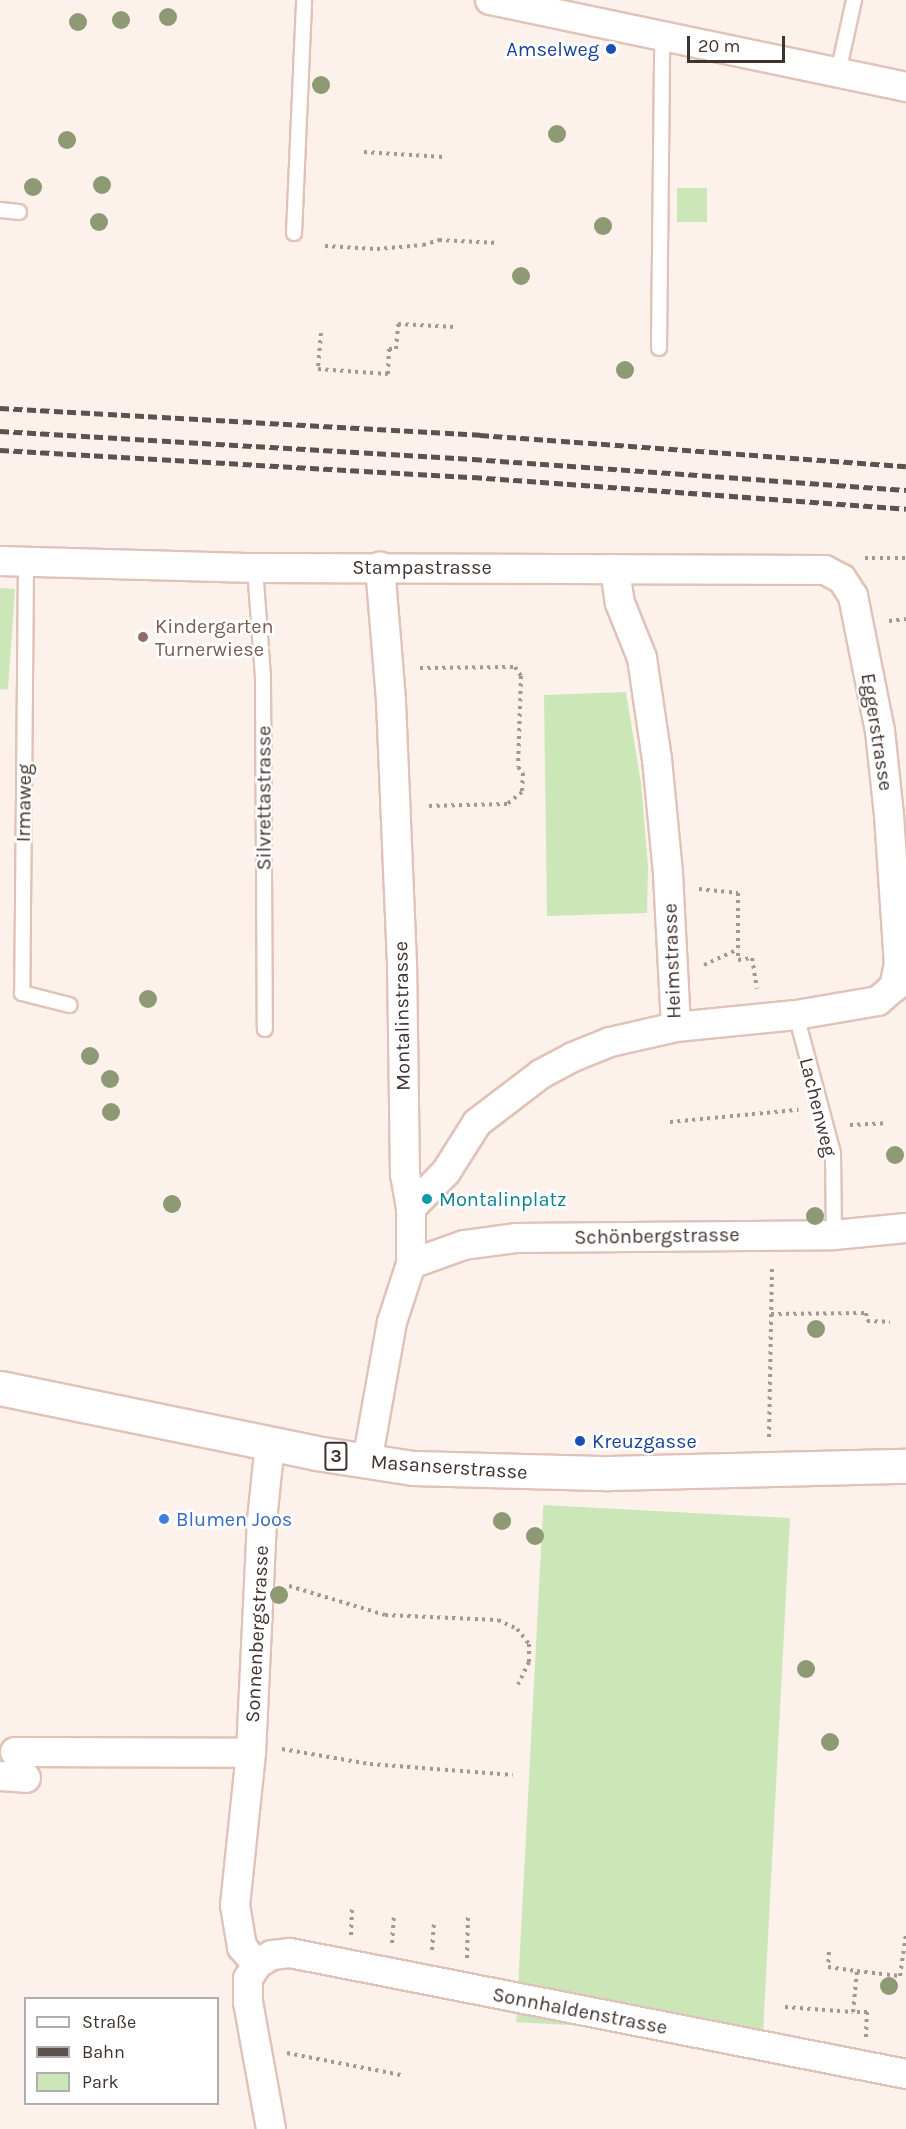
<!DOCTYPE html>
<meta charset="utf-8">
<style>
body{margin:0}
#map{position:relative;width:906px;height:2129px;overflow:hidden;background:#fdf1ec;font-family:Karla,sans-serif}
div>[style]{position:absolute}
[style*='--x']{left:calc(var(--x)*1px);top:calc(var(--y)*1px);width:calc(var(--w)*1px);rotate:calc(var(--a)*1deg)}
.green>*{inset:0;background:#cbe7b8;transform-origin:0 0}
.path>*{height:4px;margin-top:-2px;transform-origin:0;background:repeating-linear-gradient(90deg,#a49893 0 3px,transparent 0 7.5px)}
.roads{filter:drop-shadow(2px 0 #e0c3b8) drop-shadow(-2px 0 #e0c3b8) drop-shadow(0 2px #e0c3b8) drop-shadow(0 -2px #e0c3b8)}
.service>*{height:14px;margin:-7px;padding:0 7px;transform-origin:7px;border-radius:7px;background:#fff}
.minor>*{height:28px;margin:-14px;padding:0 14px;transform-origin:14px;border-radius:14px;background:#fff}
.primary>*{height:33px;margin:-16.5px;padding:0 16.5px;transform-origin:16.5px;border-radius:16.5px;background:#fff}
.rail>*{height:4.5px;margin-top:-2.25px;transform-origin:0;background:repeating-linear-gradient(90deg,#5e524e 0 9px,transparent 0 13.5px)}
.trees>*{width:18px;height:18px;margin:-9px;border-radius:50%;background:#8d9a74}
.dots>*{width:16px;height:16px;translate:-50% -50%;box-sizing:border-box;border:3px solid #fff;border-radius:50%}
span{translate:-50% -50%;white-space:nowrap;text-align:center;line-height:1.15;-webkit-text-stroke:5px #fff;paint-order:stroke}
.shield-label span{padding:2px 4px;background:#fff;border:2px solid;border-radius:4px;-webkit-text-stroke-width:0}
.shield-label{font-size:18px;color:#3f332f;font-weight:700}
.transit-label{font-size:20px;color:#164399}
.right{translate:-100% -50%;text-align:right}
.left{translate:0 -50%;text-align:left}
.street-label{font-size:20px;color:#3f332f}
.education-label{font-size:20px;color:#785e54}
.culture-label{font-size:20px;color:#0d838f}
.shop-label{font-size:20px;color:#366cbe}
.legend{position:absolute;left:24px;top:1997px;width:195px;height:108px;box-sizing:border-box;background:#fff;border:2px solid #b2adac;margin:0;padding:8px 10px;list-style:none;font-size:18px;color:#3f332f}
.legend li{display:flex;align-items:center;gap:12px;height:30px}
.legend b{width:30px;border:2px solid #b2adac}
.scale{position:absolute;left:687px;top:36px;width:98px;height:27px;box-sizing:border-box;border:3px solid #3f332f;border-top:0;padding-left:8px;font-size:18px;line-height:21px;white-space:nowrap;color:#3f332f;-webkit-text-stroke:4px #fff;paint-order:stroke}
</style>
<div id="map">
<div class="green">
<div style="left:677px;top:188px;width:30px;height:34px"></div>
<div style="left:0;top:588px;width:15px;height:101px;rotate:4deg"></div>
<div style="clip-path:polygon(626px 692px,641px 783px,648px 867px,647px 913px,547px 916px,544px 695px)"></div>
<div style="left:790px;top:1518px;width:518px;height:247px;rotate:93deg"></div>
</div>
<div class="path">
<div style="--x:364;--y:152;--w:80;--a:3.6"></div>
<div style="--x:325;--y:246;--w:52;--a:3.3"></div>
<div style="--x:377;--y:249;--w:46;--a:-5"></div>
<div style="--x:423;--y:245;--w:17;--a:-17"></div>
<div style="--x:439;--y:240;--w:60;--a:2.9"></div>
<div style="--x:321;--y:333;--w:36;--a:95"></div>
<div style="--x:318;--y:369;--w:70;--a:4.1"></div>
<div style="--x:388;--y:374;--w:25;--a:-88"></div>
<div style="--x:389;--y:349;--w:7;--a:0"></div>
<div style="--x:396;--y:349;--w:25;--a:-85"></div>
<div style="--x:398;--y:324;--w:58;--a:3"></div>
<div style="--x:865;--y:558;--w:41;--a:0"></div>
<div style="--x:889;--y:621;--w:17;--a:-7"></div>
<div style="--x:420;--y:668;--w:95;--a:-0.6"></div>
<div style="--x:515;--y:667;--w:11;--a:56"></div>
<div style="--x:521;--y:676;--w:91;--a:91.9"></div>
<div style="--x:518;--y:767;--w:8;--a:50"></div>
<div style="--x:523;--y:773;--w:19;--a:93"></div>
<div style="--x:522;--y:792;--w:19;--a:141"></div>
<div style="--x:507;--y:804;--w:81;--a:178.6"></div>
<div style="--x:699;--y:889;--w:39;--a:6"></div>
<div style="--x:738;--y:893;--w:67;--a:90"></div>
<div style="--x:738;--y:960;--w:14;--a:-8"></div>
<div style="--x:752;--y:958;--w:31;--a:81"></div>
<div style="--x:704;--y:965;--w:38;--a:-25"></div>
<div style="--x:670;--y:1122;--w:129;--a:-5.4"></div>
<div style="--x:850;--y:1125;--w:35;--a:-3"></div>
<div style="--x:771;--y:1314;--w:95;--a:-0.6"></div>
<div style="--x:866;--y:1313;--w:8;--a:83"></div>
<div style="--x:867;--y:1321;--w:23;--a:2"></div>
<div style="--x:769;--y:1437;--w:172;--a:-89"></div>
<div style="--x:289;--y:1586;--w:100;--a:16.8"></div>
<div style="--x:385;--y:1615;--w:113;--a:2.5"></div>
<div style="--x:498;--y:1620;--w:21;--a:25"></div>
<div style="--x:517;--y:1629;--w:19;--a:51"></div>
<div style="--x:529;--y:1644;--w:18;--a:90"></div>
<div style="--x:529;--y:1662;--w:25;--a:116"></div>
<div style="--x:282;--y:1749;--w:89;--a:9.7"></div>
<div style="--x:370;--y:1764;--w:143;--a:4.4"></div>
<div style="--x:351;--y:1935;--w:29;--a:-88"></div>
<div style="--x:392;--y:1943;--w:26;--a:-86"></div>
<div style="--x:432;--y:1950;--w:29;--a:-86"></div>
<div style="--x:829;--y:1952;--w:15;--a:94"></div>
<div style="--x:828;--y:1967;--w:29;--a:8"></div>
<div style="--x:467;--y:1958;--w:45;--a:-88.7"></div>
<div style="--x:785;--y:2007;--w:68;--a:4.2"></div>
<div style="--x:866;--y:2037;--w:25;--a:-88"></div>
<div style="--x:867;--y:2012;--w:14;--a:180"></div>
<div style="--x:853;--y:2012;--w:41;--a:-84.4"></div>
<div style="--x:857;--y:1971;--w:43;--a:6.6"></div>
<div style="--x:900;--y:1976;--w:42;--a:-81.9"></div>
<div style="--x:287;--y:2053;--w:116;--a:10.9"></div>
</div>
<div class="roads">
<div class="service">
<div style="--x:838;--y:73;--w:75;--a:-77.6"></div>
<div style="--x:0;--y:210;--w:19;--a:6"></div>
<div style="--x:294;--y:233;--w:233;--a:-87.5"></div>
<div style="--x:659;--y:348;--w:312;--a:-89.4"></div>
<div style="--x:26;--y:563;--w:430;--a:90.5"></div>
<div style="--x:22;--y:993;--w:49;--a:14.3"></div>
<div style="--x:255;--y:568;--w:110;--a:85.8"></div>
<div style="--x:263;--y:678;--w:351;--a:89.7"></div>
<div style="--x:796;--y:1015;--w:143;--a:75"></div>
<div style="--x:833;--y:1153;--w:82;--a:89.3"></div>
</div>
<div class="minor">
<div style="--x:490;--y:0;--w:425;--a:11.8"></div>
<div style="--x:0;--y:561;--w:255;--a:1.6"></div>
<div style="--x:255;--y:568;--w:570;--a:0.2"></div>
<div style="--x:825;--y:570;--w:19;--a:28"></div>
<div style="--x:842;--y:579;--w:20;--a:57"></div>
<div style="--x:853;--y:596;--w:138;--a:78.7"></div>
<div style="--x:880;--y:731;--w:84;--a:83.9"></div>
<div style="--x:889;--y:815;--w:149;--a:86.2"></div>
<div style="--x:899;--y:964;--w:24;--a:102"></div>
<div style="--x:894;--y:987;--w:21;--a:139"></div>
<div style="--x:878;--y:1001;--w:83;--a:170.3"></div>
<div style="--x:796;--y:1015;--w:121;--a:174.3"></div>
<div style="--x:676;--y:1027;--w:68;--a:167.2"></div>
<div style="--x:610;--y:1042;--w:40;--a:158"></div>
<div style="--x:573;--y:1057;--w:36;--a:152"></div>
<div style="--x:541;--y:1074;--w:81;--a:142.6"></div>
<div style="--x:477;--y:1123;--w:58;--a:122.3"></div>
<div style="--x:446;--y:1172;--w:50;--a:134.2"></div>
<div style="--x:615;--y:569;--w:34;--a:82"></div>
<div style="--x:620;--y:603;--w:59;--a:68.2"></div>
<div style="--x:642;--y:658;--w:102;--a:81.6"></div>
<div style="--x:657;--y:759;--w:116;--a:84.5"></div>
<div style="--x:668;--y:874;--w:153;--a:87"></div>
<div style="--x:411;--y:1264;--w:56;--a:-19.7"></div>
<div style="--x:464;--y:1245;--w:52;--a:-7.7"></div>
<div style="--x:516;--y:1238;--w:318;--a:-0.5"></div>
<div style="--x:834;--y:1235;--w:72;--a:-5.6"></div>
<div style="--x:270;--y:1443;--w:77;--a:95.9"></div>
<div style="--x:262;--y:1520;--w:233;--a:92.7"></div>
<div style="--x:251;--y:1753;--w:153;--a:96"></div>
<div style="--x:235;--y:1905;--w:43;--a:80.5"></div>
<div style="--x:242;--y:1947;--w:23;--a:49"></div>
<div style="--x:257;--y:1964;--w:17;--a:121"></div>
<div style="--x:248;--y:1979;--w:23;--a:90"></div>
<div style="--x:248;--y:2002;--w:129;--a:79.7"></div>
<div style="--x:367;--y:1462;--w:142;--a:-79.9"></div>
<div style="--x:392;--y:1322;--w:61;--a:-71.9"></div>
<div style="--x:411;--y:1264;--w:56;--a:-90"></div>
<div style="--x:411;--y:1208;--w:34;--a:-100"></div>
<div style="--x:405;--y:1175;--w:211;--a:-90.8"></div>
<div style="--x:402;--y:964;--w:264;--a:-92.4"></div>
<div style="--x:391;--y:700;--w:134;--a:-94.7"></div>
<div style="--x:15;--y:1752;--w:236;--a:0.2"></div>
<div style="--x:0;--y:1776;--w:26;--a:4"></div>
<div style="--x:257;--y:1964;--w:17;--a:-31"></div>
<div style="--x:272;--y:1955;--w:18;--a:-6"></div>
<div style="--x:290;--y:1953;--w:628;--a:11.11"></div>
</div>
<div class="primary">
<div style="--x:0;--y:1388;--w:323;--a:11.6"></div>
<div style="--x:316;--y:1453;--w:98;--a:8.8"></div>
<div style="--x:413;--y:1468;--w:196;--a:1.5"></div>
<div style="--x:609;--y:1473;--w:297;--a:-1.4"></div>
</div>
</div>
<div class="rail">
<div style="--x:0;--y:408;--w:481;--a:3.2"></div>
<div style="--x:480;--y:435;--w:427;--a:4.2"></div>
<div style="--x:0;--y:431;--w:474;--a:3.4"></div>
<div style="--x:473;--y:459;--w:434;--a:4.1"></div>
<div style="--x:0;--y:450;--w:474;--a:3.3"></div>
<div style="--x:473;--y:477;--w:434;--a:4.2"></div>
</div>
<div class="trees">
<div style="left:168px;top:17px"></div>
<div style="left:121px;top:20px"></div>
<div style="left:78px;top:22px"></div>
<div style="left:321px;top:85px"></div>
<div style="left:557px;top:134px"></div>
<div style="left:67px;top:140px"></div>
<div style="left:102px;top:185px"></div>
<div style="left:33px;top:187px"></div>
<div style="left:99px;top:222px"></div>
<div style="left:603px;top:226px"></div>
<div style="left:521px;top:276px"></div>
<div style="left:625px;top:370px"></div>
<div style="left:148px;top:999px"></div>
<div style="left:90px;top:1056px"></div>
<div style="left:110px;top:1079px"></div>
<div style="left:111px;top:1112px"></div>
<div style="left:895px;top:1155px"></div>
<div style="left:172px;top:1204px"></div>
<div style="left:815px;top:1216px"></div>
<div style="left:816px;top:1329px"></div>
<div style="left:502px;top:1521px"></div>
<div style="left:535px;top:1536px"></div>
<div style="left:279px;top:1595px"></div>
<div style="left:806px;top:1669px"></div>
<div style="left:830px;top:1742px"></div>
<div style="left:889px;top:1986px"></div>
</div>
<div class="dots">
<div style="left:611px;top:49px;background:#1a4fb4"></div>
<div style="left:143px;top:637px;background:#8d6e63"></div>
<div style="left:427px;top:1199px;background:#0f9aa8"></div>
<div style="left:580px;top:1441px;background:#1a4fb4"></div>
<div style="left:164px;top:1519px;background:#3f7fe0"></div>
</div>
<div class="shield-label">
<span style="left:336px;top:1456px">3</span>
</div>
<div class="transit-label">
<span class="right" style="left:599px;top:49px">Amselweg</span>
<span class="left" style="left:592px;top:1441px">Kreuzgasse</span>
</div>
<div class="street-label">
<span style="left:422px;top:567px">Stampastrasse</span>
<span style="left:877px;top:732px;rotate:81deg">Eggerstrasse</span>
<span style="left:264px;top:798px;rotate:-90deg">Silvrettastrasse</span>
<span style="left:24px;top:803px;rotate:-89deg">Irmaweg</span>
<span style="left:672px;top:961px;rotate:-92deg">Heimstrasse</span>
<span style="left:402px;top:1016px;rotate:-91deg">Montalinstrasse</span>
<span style="left:818px;top:1107px;rotate:76deg">Lachenweg</span>
<span style="left:657px;top:1236px;rotate:-1deg">Schönbergstrasse</span>
<span style="left:449px;top:1467px;rotate:4deg">Masanserstrasse</span>
<span style="left:257px;top:1634px;rotate:-87deg">Sonnenbergstrasse</span>
<span style="left:580px;top:2011px;rotate:11deg">Sonnhaldenstrasse</span>
</div>
<div class="education-label">
<span class="left" style="left:155px;top:638px">Kindergarten<br>Turnerwiese</span>
</div>
<div class="culture-label">
<span class="left" style="left:439px;top:1199px">Montalinplatz</span>
</div>
<div class="shop-label">
<span class="left" style="left:176px;top:1519px">Blumen Joos</span>
</div>
<ul class="legend">
<li><b style="height:8px;background:#fff"></b>Straße</li>
<li><b style="height:8px;background:#5e524e"></b>Bahn</li>
<li><b style="height:16px;background:#cbe7b8"></b>Park</li>
</ul>
<div class="scale">20 m</div>
</div>
